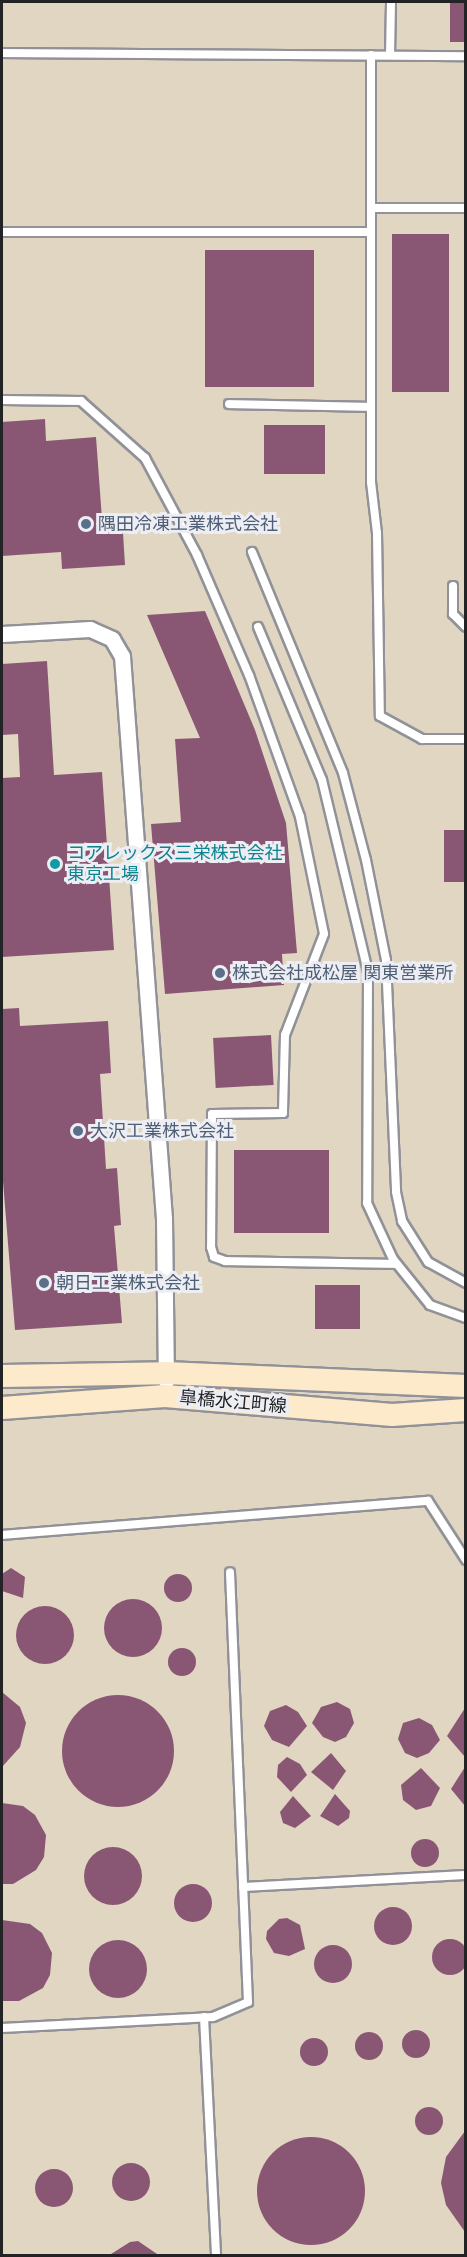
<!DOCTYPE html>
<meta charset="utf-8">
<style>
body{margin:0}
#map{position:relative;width:467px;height:2257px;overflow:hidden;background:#e0e1e7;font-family:"Libre Baskerville","Noto Sans JP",serif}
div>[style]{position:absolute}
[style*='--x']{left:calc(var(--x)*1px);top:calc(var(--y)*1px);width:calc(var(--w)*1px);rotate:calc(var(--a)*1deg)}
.industrial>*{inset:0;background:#e1d6c2;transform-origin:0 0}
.building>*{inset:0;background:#895773;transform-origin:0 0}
.round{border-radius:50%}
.roads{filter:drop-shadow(2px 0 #919298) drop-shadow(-2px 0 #919298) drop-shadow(0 2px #919298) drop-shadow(0 -2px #919298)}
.lane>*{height:8px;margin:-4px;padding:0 4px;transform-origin:4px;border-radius:4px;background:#fff}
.street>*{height:15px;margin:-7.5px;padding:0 7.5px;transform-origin:7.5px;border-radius:7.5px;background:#fff}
.secondary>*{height:22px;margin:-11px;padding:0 11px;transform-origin:11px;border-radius:11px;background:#fdeaca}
.dots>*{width:16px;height:16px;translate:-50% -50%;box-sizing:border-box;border:3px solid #edeef4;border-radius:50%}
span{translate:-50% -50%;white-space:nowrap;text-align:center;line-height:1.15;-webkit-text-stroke:6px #edeef4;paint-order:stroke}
.service-label{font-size:18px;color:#4e5e75}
.left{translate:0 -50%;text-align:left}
.culture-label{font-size:18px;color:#0d838f}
.street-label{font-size:18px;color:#222325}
.frame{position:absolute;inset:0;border:3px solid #222325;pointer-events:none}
</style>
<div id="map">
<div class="industrial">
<div style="left:2px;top:2px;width:463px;height:2254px"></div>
</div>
<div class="building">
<div style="left:450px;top:2px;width:15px;height:40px"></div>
<div style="left:392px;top:234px;width:57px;height:158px"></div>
<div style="left:205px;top:250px;width:109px;height:137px"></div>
<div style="clip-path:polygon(45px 419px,46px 441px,96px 437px,102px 519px,122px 517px,125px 565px,62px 569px,61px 552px,2px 556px,2px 422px)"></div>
<div style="left:264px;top:425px;width:61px;height:49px"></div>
<div style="clip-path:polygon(205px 611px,255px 730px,286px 823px,297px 953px,282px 954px,284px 985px,165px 994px,151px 824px,181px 822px,175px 739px,200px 738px,147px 615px)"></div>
<div style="clip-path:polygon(47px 661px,54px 775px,102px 772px,114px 950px,2px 957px,2px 778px,20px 777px,18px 734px,2px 735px,2px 664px)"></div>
<div style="left:465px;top:830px;width:52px;height:21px;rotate:90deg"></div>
<div style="clip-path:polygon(19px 1008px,20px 1026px,108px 1021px,111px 1073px,100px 1074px,106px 1169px,117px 1168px,121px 1225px,114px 1226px,122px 1323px,15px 1330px,2px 1169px,2px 1009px)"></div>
<div style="left:271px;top:1035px;width:50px;height:58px;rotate:87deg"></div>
<div style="left:234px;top:1150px;width:95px;height:83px"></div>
<div style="left:315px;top:1285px;width:45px;height:44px"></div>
<div style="clip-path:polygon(11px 1568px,25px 1577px,23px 1598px,2px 1591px,2px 1574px)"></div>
<div class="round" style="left:164px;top:1574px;width:28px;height:28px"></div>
<div class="round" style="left:104px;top:1599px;width:58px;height:58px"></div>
<div class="round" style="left:16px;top:1606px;width:58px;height:58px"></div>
<div class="round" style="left:168px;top:1648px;width:28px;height:28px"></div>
<div style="clip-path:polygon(2px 1692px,20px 1707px,26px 1723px,20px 1747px,2px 1767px)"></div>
<div class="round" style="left:62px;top:1695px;width:112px;height:112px"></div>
<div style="clip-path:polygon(337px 1702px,350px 1709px,354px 1723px,346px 1737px,335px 1742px,323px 1737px,312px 1723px,321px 1707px)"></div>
<div style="clip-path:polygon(286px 1705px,298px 1712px,307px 1726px,289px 1747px,272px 1740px,264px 1726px,270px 1711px)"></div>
<div style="clip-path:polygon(465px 1708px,465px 1757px,447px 1736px)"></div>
<div style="clip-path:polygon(419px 1718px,432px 1725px,440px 1740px,429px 1753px,417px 1758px,405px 1753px,398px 1739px,403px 1723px)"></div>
<div style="clip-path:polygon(331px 1753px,346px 1771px,333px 1790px,311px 1772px)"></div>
<div style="clip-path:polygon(287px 1757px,300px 1764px,307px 1775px,291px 1792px,277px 1777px,278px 1765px)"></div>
<div style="clip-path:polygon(465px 1767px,465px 1806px,451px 1789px)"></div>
<div style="clip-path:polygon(421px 1768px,440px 1788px,431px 1806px,416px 1810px,403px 1800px,401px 1785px)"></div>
<div style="clip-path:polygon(335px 1794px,350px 1811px,349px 1818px,338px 1826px,320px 1816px)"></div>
<div style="clip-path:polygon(293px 1796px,311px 1816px,295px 1828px,283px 1823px,280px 1812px)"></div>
<div style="clip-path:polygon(2px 1803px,23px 1806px,35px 1815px,46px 1835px,44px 1857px,36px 1870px,13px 1884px,2px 1884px)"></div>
<div class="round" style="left:411px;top:1839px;width:28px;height:28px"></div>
<div class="round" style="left:84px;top:1847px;width:58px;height:58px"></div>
<div class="round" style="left:174px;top:1884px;width:38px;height:38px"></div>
<div class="round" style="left:374px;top:1907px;width:38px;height:38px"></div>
<div style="clip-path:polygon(279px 1919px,287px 1918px,300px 1925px,305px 1949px,289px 1956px,274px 1953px,266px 1939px,267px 1931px)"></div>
<div style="clip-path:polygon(2px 1920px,30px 1924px,42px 1933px,52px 1953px,50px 1975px,43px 1988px,19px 2001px,2px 2001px)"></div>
<div class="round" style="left:432px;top:1939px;width:36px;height:36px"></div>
<div class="round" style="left:89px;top:1940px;width:58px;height:58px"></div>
<div class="round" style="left:314px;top:1945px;width:38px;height:38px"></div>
<div class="round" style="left:402px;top:2030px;width:28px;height:28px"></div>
<div class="round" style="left:355px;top:2032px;width:28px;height:28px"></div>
<div class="round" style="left:300px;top:2038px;width:28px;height:28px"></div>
<div class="round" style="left:415px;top:2107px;width:28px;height:28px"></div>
<div style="clip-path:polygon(465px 2131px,465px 2232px,446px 2205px,441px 2183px,446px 2157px)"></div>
<div class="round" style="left:257px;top:2137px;width:108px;height:108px"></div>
<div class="round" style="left:112px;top:2163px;width:38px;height:38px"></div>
<div class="round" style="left:35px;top:2169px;width:38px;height:38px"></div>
<div style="clip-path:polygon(138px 2241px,160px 2256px,108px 2256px,130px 2242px)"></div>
</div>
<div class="roads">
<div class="lane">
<div style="--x:2;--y:53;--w:464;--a:0.4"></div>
<div style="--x:371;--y:55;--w:427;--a:90"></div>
<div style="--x:371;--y:482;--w:51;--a:83.3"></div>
<div style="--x:377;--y:533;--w:183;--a:89.1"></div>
<div style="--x:380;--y:716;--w:48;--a:28.7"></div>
<div style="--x:422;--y:739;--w:44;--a:0"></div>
<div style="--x:390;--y:55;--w:53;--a:-88.9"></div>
<div style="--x:372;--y:208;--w:94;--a:0"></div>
<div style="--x:2;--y:232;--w:369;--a:0"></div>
<div style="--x:2;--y:400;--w:79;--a:0.7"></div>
<div style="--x:81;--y:401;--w:86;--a:41.7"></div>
<div style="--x:145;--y:458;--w:110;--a:61.8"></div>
<div style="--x:197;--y:555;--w:131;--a:66.6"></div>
<div style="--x:249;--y:675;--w:151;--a:70.2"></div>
<div style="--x:300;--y:817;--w:119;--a:78.4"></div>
<div style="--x:324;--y:934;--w:108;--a:111.1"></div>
<div style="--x:285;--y:1035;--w:78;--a:91.5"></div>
<div style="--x:283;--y:1113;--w:71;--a:179.2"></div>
<div style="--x:212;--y:1114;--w:133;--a:90.4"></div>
<div style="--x:211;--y:1247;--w:10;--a:73"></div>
<div style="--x:214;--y:1257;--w:12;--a:20"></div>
<div style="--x:225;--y:1261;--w:171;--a:1"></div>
<div style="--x:229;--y:404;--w:142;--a:1.2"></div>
<div style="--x:252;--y:552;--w:239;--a:67.6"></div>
<div style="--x:343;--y:773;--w:90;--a:75.2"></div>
<div style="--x:366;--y:860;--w:102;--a:78.7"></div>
<div style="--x:386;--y:960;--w:232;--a:87.5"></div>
<div style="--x:396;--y:1192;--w:30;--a:78"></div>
<div style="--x:402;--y:1221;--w:49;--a:57.6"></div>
<div style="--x:428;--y:1262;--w:43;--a:28.9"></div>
<div style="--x:453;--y:586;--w:28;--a:90"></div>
<div style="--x:453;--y:614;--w:18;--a:45"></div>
<div style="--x:258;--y:627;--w:166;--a:67.3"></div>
<div style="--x:322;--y:780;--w:197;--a:76.5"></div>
<div style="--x:368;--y:972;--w:231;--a:90.2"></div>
<div style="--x:367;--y:1203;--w:62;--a:65.1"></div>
<div style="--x:393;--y:1259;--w:59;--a:51.2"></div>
<div style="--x:430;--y:1305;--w:38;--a:20"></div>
<div style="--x:2;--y:1535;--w:427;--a:-4.6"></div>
<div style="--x:428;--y:1501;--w:70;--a:57.2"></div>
<div style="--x:243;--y:1887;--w:223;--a:-3.1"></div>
<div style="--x:204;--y:2017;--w:239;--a:87.1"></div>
<div style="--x:2;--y:2028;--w:211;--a:-3"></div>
<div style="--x:213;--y:2017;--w:38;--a:-23"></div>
<div style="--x:248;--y:2002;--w:430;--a:-92.4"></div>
</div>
<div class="street">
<div style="--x:2;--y:634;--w:88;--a:-3.3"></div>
<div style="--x:90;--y:629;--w:24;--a:24"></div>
<div style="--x:112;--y:639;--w:20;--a:60"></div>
<div style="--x:122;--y:656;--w:565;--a:85.73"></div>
<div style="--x:164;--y:1219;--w:162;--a:89.3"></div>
</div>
<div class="secondary">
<div style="--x:2;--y:1376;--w:164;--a:-1"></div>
<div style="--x:166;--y:1373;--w:300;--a:2.5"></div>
<div style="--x:2;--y:1408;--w:163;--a:-4.2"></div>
<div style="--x:165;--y:1396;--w:228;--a:4.8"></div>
<div style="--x:392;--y:1415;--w:74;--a:-3.9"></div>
</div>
</div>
<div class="dots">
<div style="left:86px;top:524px;background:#5c6f8a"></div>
<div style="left:55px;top:864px;background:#0f9aa8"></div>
<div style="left:220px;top:973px;background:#5c6f8a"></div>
<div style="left:78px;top:1131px;background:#5c6f8a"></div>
<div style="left:44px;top:1283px;background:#5c6f8a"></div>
</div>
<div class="service-label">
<span class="left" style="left:98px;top:524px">隅田冷凍工業株式会社</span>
<span class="left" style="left:232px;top:973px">株式会社成松屋 関東営業所</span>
<span class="left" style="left:90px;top:1131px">大沢工業株式会社</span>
<span class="left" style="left:56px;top:1283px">朝日工業株式会社</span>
</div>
<div class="culture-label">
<span class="left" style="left:67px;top:864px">コアレックス三栄株式会社<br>東京工場</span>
</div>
<div class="street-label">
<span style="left:233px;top:1402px;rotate:5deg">皐橋水江町線</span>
</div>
<div class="frame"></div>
</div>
